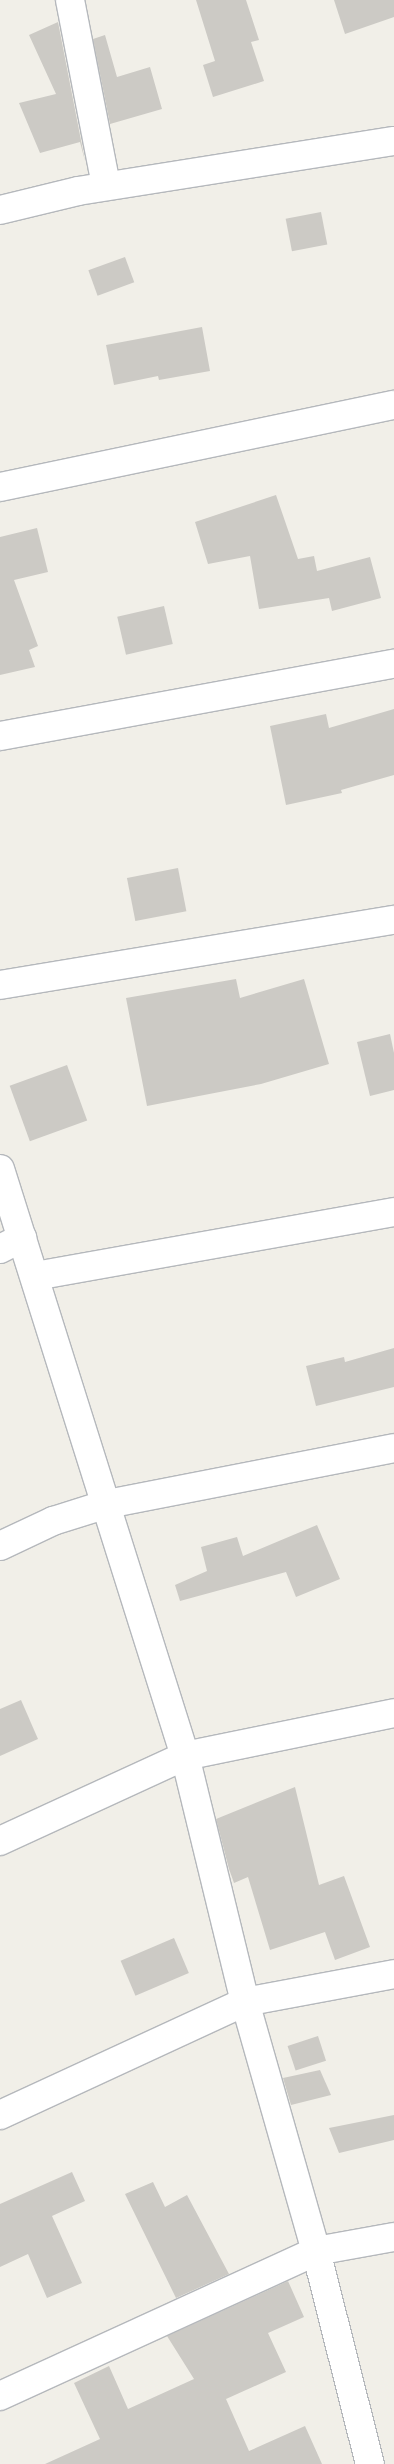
<!DOCTYPE html>
<style>
body{margin:0}
#map{position:relative;width:394px;height:2464px;overflow:hidden;background:#f1efe8;font-family:"Sofia Sans Condensed",sans-serif}
div>[style]{position:absolute}
[style*='--x']{left:calc(var(--x)*1px);top:calc(var(--y)*1px);width:calc(var(--w)*1px);rotate:calc(var(--a)*1deg)}
.building>*{inset:0;background:#cccac5;transform-origin:0 0}
.roads{filter:drop-shadow(1px 0 #b5b8bc) drop-shadow(-1px 0 #b5b8bc) drop-shadow(0 1px #b5b8bc) drop-shadow(0 -1px #b5b8bc)}
.street>*{height:28px;margin:-14px;padding:0 14px;transform-origin:14px;border-radius:14px;background:#fff}
span{translate:-50% -50%;white-space:nowrap;text-align:center;line-height:1.15;-webkit-text-stroke:4px #fff;paint-order:stroke}
</style>
<div id="map">
<div class="building">
<div style="clip-path:polygon(196px 0,246px 0,259px 40px,251px 42px,264px 81px,213px 97px,203px 65px,215px 61px)"></div>
<div style="clip-path:polygon(334px 0,394px 0,394px 17px,345px 34px)"></div>
<div style="clip-path:polygon(58px 22px,85px 161px,80px 142px,40px 153px,19px 103px,56px 94px,29px 35px)"></div>
<div style="clip-path:polygon(105px 35px,117px 77px,150px 67px,162px 109px,110px 124px,93px 39px)"></div>
<div style="left:321px;top:212px;width:33px;height:36px;rotate:79deg"></div>
<div style="left:125px;top:257px;width:27px;height:39px;rotate:70deg"></div>
<div style="clip-path:polygon(202px 327px,210px 371px,159px 380px,158px 376px,114px 385px,106px 345px)"></div>
<div style="clip-path:polygon(276px 495px,298px 559px,314px 556px,317px 571px,370px 557px,381px 598px,332px 611px,329px 598px,259px 609px,250px 556px,208px 564px,195px 522px)"></div>
<div style="clip-path:polygon(37px 528px,48px 572px,14px 580px,38px 646px,29px 650px,35px 667px,0 675px,0 537px)"></div>
<div style="left:164px;top:606px;width:39px;height:48px;rotate:77deg"></div>
<div style="clip-path:polygon(394px 709px,394px 775px,341px 790px,342px 793px,286px 805px,270px 726px,326px 714px,329px 728px)"></div>
<div style="left:178px;top:868px;width:44px;height:52px;rotate:79deg"></div>
<div style="clip-path:polygon(236px 979px,240px 998px,304px 979px,329px 1064px,261px 1084px,147px 1106px,126px 998px)"></div>
<div style="clip-path:polygon(390px 1034px,394px 1053px,394px 1090px,370px 1096px,357px 1042px)"></div>
<div style="left:67px;top:1065px;width:59px;height:61px;rotate:70deg"></div>
<div style="clip-path:polygon(394px 1348px,394px 1387px,316px 1406px,306px 1366px,344px 1357px,345px 1362px)"></div>
<div style="clip-path:polygon(317px 1525px,340px 1579px,296px 1597px,286px 1572px,180px 1601px,175px 1585px,207px 1571px,201px 1547px,237px 1537px,243px 1556px)"></div>
<div style="clip-path:polygon(21px 1700px,38px 1739px,0 1756px,0 1709px)"></div>
<div style="clip-path:polygon(295px 1787px,319px 1885px,344px 1876px,370px 1947px,335px 1960px,325px 1932px,270px 1950px,248px 1877px,234px 1883px,229px 1869px,216px 1819px)"></div>
<div style="left:174px;top:1938px;width:38px;height:58px;rotate:67deg"></div>
<div style="left:318px;top:2036px;width:26px;height:32px;rotate:72deg"></div>
<div style="clip-path:polygon(320px 2070px,331px 2095px,291px 2105px,283px 2078px)"></div>
<div style="clip-path:polygon(394px 2115px,394px 2140px,339px 2153px,329px 2128px)"></div>
<div style="clip-path:polygon(72px 2172px,85px 2201px,52px 2216px,82px 2283px,47px 2298px,28px 2254px,0 2267px,0 2204px)"></div>
<div style="clip-path:polygon(153px 2182px,165px 2207px,187px 2195px,229px 2274px,176px 2298px,125px 2194px)"></div>
<div style="clip-path:polygon(288px 2281px,304px 2317px,268px 2333px,286px 2372px,226px 2399px,249px 2451px,305px 2426px,322px 2464px,45px 2464px,100px 2439px,74px 2383px,109px 2366px,128px 2409px,194px 2379px,167px 2336px)"></div>
</div>
<div class="roads">
<div class="street">
<div style="--x:70;--y:0;--w:189;--a:79"></div>
<div style="--x:0;--y:210;--w:80;--a:-13.7"></div>
<div style="--x:78;--y:191;--w:320;--a:-9"></div>
<div style="--x:0;--y:487;--w:402;--a:-11.8"></div>
<div style="--x:0;--y:736;--w:401;--a:-10.4"></div>
<div style="--x:0;--y:985;--w:399;--a:-9.4"></div>
<div style="--x:0;--y:1169;--w:615;--a:72.51"></div>
<div style="--x:185;--y:1756;--w:253;--a:76.3"></div>
<div style="--x:245;--y:2002;--w:259;--a:74.1"></div>
<div style="--x:316;--y:2251;--w:220;--a:75.8"></div>
<div style="--x:0;--y:1249;--w:25;--a:-27"></div>
<div style="--x:35;--y:1276;--w:365;--a:-10.1"></div>
<div style="--x:0;--y:1546;--w:59;--a:-25.3"></div>
<div style="--x:53;--y:1521;--w:57;--a:-17.5"></div>
<div style="--x:107;--y:1504;--w:292;--a:-11"></div>
<div style="--x:0;--y:1841;--w:204;--a:-24.7"></div>
<div style="--x:185;--y:1756;--w:213;--a:-11.6"></div>
<div style="--x:0;--y:2115;--w:270;--a:-24.8"></div>
<div style="--x:245;--y:2002;--w:152;--a:-10.6"></div>
<div style="--x:0;--y:2396;--w:348;--a:-24.6"></div>
<div style="--x:316;--y:2251;--w:79;--a:-10.2"></div>
</div>
</div>
</div>
